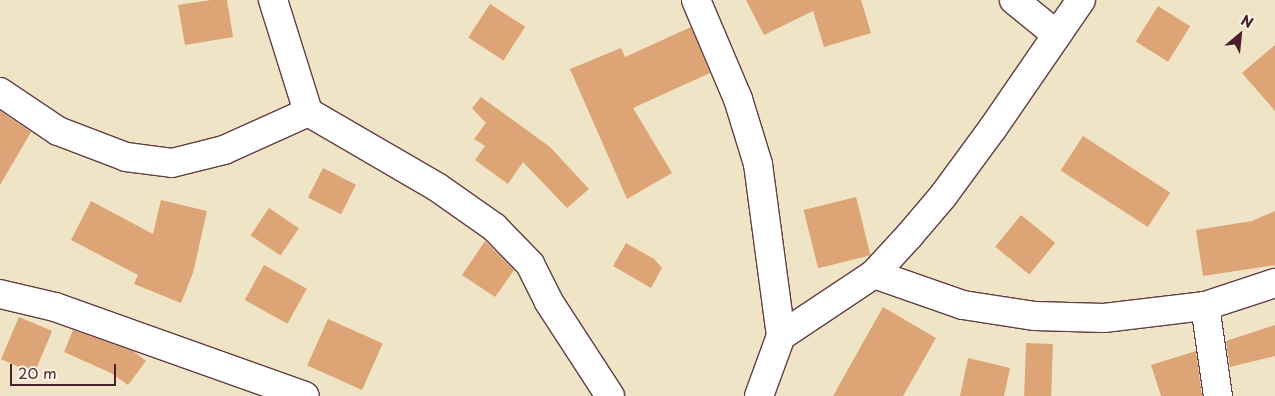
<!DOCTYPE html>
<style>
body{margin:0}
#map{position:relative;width:1275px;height:396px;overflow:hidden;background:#f0e4c6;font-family:"Playpen Sans",sans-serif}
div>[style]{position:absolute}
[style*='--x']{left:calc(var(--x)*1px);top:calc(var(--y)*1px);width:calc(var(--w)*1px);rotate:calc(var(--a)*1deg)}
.building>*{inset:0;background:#dda576;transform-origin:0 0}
.roads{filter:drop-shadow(1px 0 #633d42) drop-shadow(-1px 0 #633d42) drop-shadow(0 1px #633d42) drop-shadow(0 -1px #633d42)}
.street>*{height:28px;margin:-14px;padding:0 14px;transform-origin:14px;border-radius:14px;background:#fff}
span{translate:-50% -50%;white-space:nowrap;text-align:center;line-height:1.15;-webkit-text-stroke:5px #fcf5e5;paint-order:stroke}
.north{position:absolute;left:1215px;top:10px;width:50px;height:50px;-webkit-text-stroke:4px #fcf5e5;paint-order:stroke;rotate:28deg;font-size:14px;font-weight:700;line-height:20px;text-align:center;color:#4a1f2b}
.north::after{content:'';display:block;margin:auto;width:18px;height:22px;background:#4a1f2b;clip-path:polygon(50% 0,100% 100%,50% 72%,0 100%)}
.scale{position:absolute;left:10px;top:364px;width:106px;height:22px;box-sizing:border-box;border:2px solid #4a1f2b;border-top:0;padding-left:6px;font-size:15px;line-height:18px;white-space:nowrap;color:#4a1f2b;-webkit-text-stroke:4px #fcf5e5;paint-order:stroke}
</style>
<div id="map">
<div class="building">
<div style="clip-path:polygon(211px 0,227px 0,233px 37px,185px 45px,178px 5px)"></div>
<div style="clip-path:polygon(746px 0,861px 0,871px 33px,824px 47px,813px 11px,764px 35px)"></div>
<div style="left:490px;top:4px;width:42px;height:40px;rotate:33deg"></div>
<div style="left:1158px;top:6px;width:38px;height:42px;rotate:32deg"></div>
<div style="clip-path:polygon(691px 27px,710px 73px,633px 108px,672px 173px,627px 199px,570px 69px,621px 48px,625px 57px)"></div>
<div style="clip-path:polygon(1275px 45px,1275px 111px,1242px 73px)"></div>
<div style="clip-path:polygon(481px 97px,550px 147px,589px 189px,567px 208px,523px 162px,508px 184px,475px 160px,485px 146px,474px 139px,486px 123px,472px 108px)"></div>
<div style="clip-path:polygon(0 111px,31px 132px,0 185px)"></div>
<div style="left:1083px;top:136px;width:104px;height:41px;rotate:33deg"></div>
<div style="left:323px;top:168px;width:37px;height:33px;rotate:27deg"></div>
<div style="left:856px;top:197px;width:60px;height:54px;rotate:76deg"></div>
<div style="clip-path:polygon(161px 200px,207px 211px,193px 273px,181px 303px,134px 284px,138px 275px,71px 240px,91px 201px,153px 234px)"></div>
<div style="left:269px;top:208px;width:36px;height:33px;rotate:34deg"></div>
<div style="clip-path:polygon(1275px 211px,1275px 265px,1203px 276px,1196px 230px,1252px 221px)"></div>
<div style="left:1021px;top:215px;width:44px;height:41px;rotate:39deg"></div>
<div style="clip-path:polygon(485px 241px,514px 270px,495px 297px,462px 275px)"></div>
<div style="clip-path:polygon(626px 243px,654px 259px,662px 268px,651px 288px,613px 266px)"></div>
<div style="left:264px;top:265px;width:49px;height:40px;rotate:29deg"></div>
<div style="clip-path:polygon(883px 307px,936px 338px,903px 396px,833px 396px)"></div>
<div style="left:19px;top:317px;width:36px;height:46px;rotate:23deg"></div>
<div style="left:328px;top:319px;width:60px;height:51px;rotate:24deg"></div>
<div style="clip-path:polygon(1275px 325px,1275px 356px,1230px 367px,1226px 341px)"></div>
<div style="clip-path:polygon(73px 330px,133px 351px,146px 361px,128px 385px,111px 373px,64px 352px)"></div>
<div style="left:1026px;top:343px;width:27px;height:53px;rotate:2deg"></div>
<div style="clip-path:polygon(1196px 351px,1202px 396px,1161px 396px,1151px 365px)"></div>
<div style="clip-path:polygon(968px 358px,1010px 368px,1004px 396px,960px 396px)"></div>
</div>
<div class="roads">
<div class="street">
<div style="--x:273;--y:0;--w:117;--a:72.6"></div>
<div style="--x:696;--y:0;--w:108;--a:67"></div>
<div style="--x:738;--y:99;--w:68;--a:72.9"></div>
<div style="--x:758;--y:164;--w:174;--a:82.4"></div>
<div style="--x:1014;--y:0;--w:55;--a:39.1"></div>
<div style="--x:0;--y:92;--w:70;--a:33.9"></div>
<div style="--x:58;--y:131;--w:73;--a:20.9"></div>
<div style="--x:126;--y:157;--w:46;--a:7.4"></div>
<div style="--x:172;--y:163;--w:54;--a:-14"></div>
<div style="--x:224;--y:150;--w:92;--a:-24.3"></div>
<div style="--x:308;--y:112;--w:149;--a:30.2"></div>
<div style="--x:437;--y:187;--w:70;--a:35.1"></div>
<div style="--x:494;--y:227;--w:52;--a:45.8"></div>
<div style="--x:530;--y:264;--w:42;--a:63.4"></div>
<div style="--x:549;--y:302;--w:112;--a:57"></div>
<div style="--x:874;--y:274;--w:94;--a:19.2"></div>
<div style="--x:963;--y:305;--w:73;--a:8.7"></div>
<div style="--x:1035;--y:316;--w:69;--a:1.7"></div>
<div style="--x:1104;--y:318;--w:102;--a:-6.8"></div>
<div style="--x:1205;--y:306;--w:74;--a:-18.2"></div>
<div style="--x:0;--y:294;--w:57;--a:13.3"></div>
<div style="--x:55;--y:307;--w:265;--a:19.6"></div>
<div style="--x:1205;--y:306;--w:91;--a:81.8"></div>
<div style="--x:759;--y:396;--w:64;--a:-69.9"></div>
<div style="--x:781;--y:336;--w:112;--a:-33.7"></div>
<div style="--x:874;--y:274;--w:52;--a:-47.4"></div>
<div style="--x:909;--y:236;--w:52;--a:-49.6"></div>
<div style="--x:943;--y:196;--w:84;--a:-53.7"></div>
<div style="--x:993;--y:128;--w:155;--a:-55.5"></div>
</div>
</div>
<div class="north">N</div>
<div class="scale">20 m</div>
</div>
